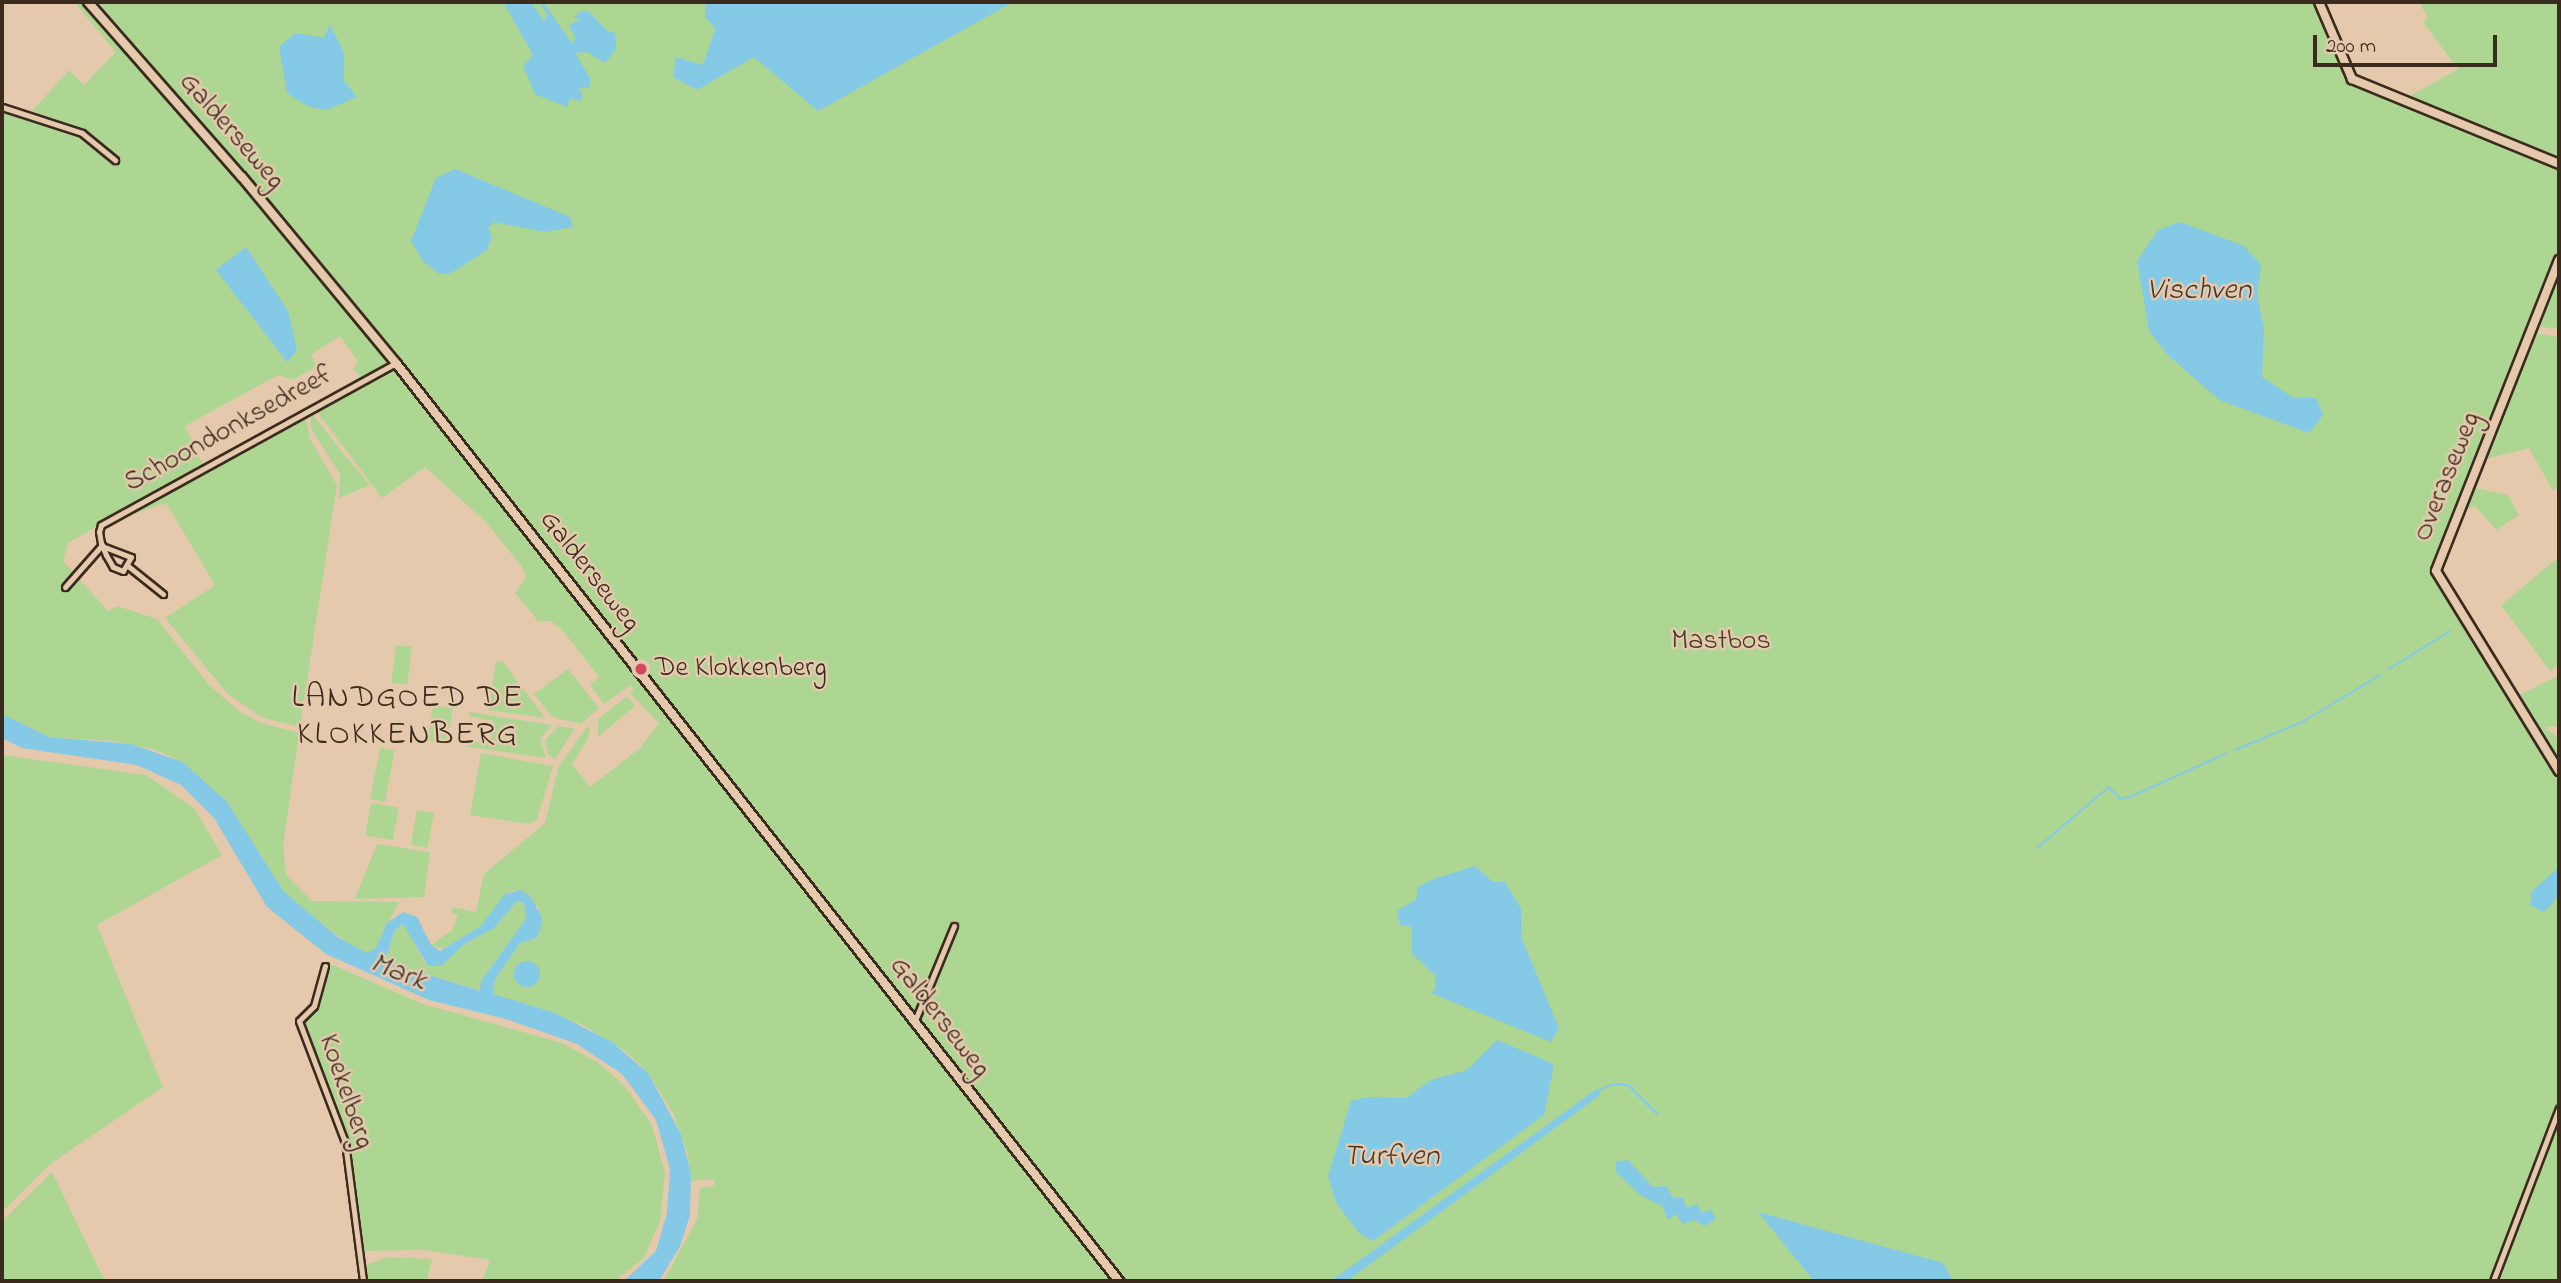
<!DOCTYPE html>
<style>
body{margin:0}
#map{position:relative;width:2561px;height:1283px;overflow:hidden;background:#e5c9ac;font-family:"Indie Flower",sans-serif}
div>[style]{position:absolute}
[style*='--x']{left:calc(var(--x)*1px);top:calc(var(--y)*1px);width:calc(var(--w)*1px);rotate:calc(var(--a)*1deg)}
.green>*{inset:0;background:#add693;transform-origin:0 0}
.water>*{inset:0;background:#84c9e6}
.round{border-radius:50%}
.stream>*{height:2px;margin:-1px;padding:0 1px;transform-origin:1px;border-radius:1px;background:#84c9e6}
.roads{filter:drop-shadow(2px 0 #3b2a1e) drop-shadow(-2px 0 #3b2a1e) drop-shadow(0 2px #3b2a1e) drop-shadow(0 -2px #3b2a1e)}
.street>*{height:5px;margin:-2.5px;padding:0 2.5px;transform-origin:2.5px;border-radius:2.5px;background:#e5c9ac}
.secondary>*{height:8px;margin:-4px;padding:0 4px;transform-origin:4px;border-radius:4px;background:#e5c9ac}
.dots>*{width:19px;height:19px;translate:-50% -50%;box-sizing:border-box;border:4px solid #e5c9ac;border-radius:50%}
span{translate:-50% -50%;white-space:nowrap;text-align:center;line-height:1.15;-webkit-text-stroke:5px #e5c9ac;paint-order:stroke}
.street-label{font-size:28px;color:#3b2a1e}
.park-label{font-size:28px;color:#463b2a}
.poi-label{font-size:28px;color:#3b2a1e}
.left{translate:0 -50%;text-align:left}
.water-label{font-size:30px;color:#423a32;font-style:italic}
.quarter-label{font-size:32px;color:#3b2a1e;letter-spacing:2px}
.frame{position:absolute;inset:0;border:4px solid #3b2a1e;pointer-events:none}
.scale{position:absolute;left:2313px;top:35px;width:184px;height:32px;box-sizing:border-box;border:4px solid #3b2a1e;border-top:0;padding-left:9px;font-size:21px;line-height:24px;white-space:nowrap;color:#3b2a1e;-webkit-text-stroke:5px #e5c9ac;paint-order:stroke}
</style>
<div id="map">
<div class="green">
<div style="clip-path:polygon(74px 2px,83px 2px,123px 49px,130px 42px,98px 2px,2313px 2px,2343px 70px,2360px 86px,2559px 168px,2559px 253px,2433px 562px,2516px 697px,2559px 675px,2559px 726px,2545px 727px,2559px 739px,2559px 1281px,664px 1281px,697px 1219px,700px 1188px,714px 1186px,715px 1179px,691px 1181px,687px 1152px,674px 1115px,648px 1073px,628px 1053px,581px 1024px,493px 995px,495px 979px,520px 943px,540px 931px,538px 907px,516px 890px,509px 892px,481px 926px,444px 949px,431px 945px,452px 930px,458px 915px,451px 913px,453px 907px,476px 912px,484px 874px,545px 823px,558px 768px,583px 732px,590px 725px,588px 739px,572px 764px,590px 787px,640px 748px,659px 723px,630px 693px,634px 690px,630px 685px,604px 704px,590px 685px,599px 677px,563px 631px,551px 621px,538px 621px,515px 593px,526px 578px,522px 567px,485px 521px,425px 467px,382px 498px,315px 409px,360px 376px,353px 370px,358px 361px,340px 336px,311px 355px,317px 366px,293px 380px,278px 375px,185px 426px,203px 465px,68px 543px,63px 561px,108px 611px,117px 606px,157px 619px,209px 685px,239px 711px,258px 722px,299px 733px,283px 846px,286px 875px,312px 901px,399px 902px,376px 948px,367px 953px,350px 945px,295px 903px,275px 883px,227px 802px,183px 762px,156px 750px,113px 741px,49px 737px,2px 714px,2px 110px,80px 135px,112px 159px,117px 156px,84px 130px,32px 111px,69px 70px,84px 85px,116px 52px)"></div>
<div style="clip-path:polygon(2419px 2px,2559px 2px,2559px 159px,2408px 97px,2458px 69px,2423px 22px,2428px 18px)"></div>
<div style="clip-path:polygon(2559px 272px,2559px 329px,2537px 326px)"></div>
<div style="clip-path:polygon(2534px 333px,2559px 337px,2559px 487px,2553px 491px,2529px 448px,2482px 460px)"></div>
<div style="clip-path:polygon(310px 411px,347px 458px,370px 485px,339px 498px,340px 474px,311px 429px)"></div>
<div style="clip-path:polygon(305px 414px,310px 439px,337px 485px,300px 727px,261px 717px,228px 694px,165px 618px,215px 585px,166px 503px,124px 517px)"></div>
<div style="clip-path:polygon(2471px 487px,2508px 495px,2519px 515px,2496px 530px,2475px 506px,2461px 512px)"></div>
<div style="clip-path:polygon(2559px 557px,2559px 665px,2550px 671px,2501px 605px)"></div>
<div style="left:396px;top:645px;width:16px;height:38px;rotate:7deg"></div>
<div style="clip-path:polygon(496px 661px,503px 662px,545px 718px,488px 710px)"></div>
<div style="clip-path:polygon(568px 669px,599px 708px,581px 724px,552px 717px,534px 694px)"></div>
<div style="clip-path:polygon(627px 696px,635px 706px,598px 737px,598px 719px)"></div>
<div style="left:433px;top:705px;width:20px;height:36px;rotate:9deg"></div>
<div style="clip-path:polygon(469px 712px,552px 725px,540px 739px,546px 758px,463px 746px,464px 740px,490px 744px,494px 721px,469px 716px)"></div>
<div style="clip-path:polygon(559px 726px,575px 729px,555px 759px,548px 754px,545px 740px)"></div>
<div style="left:380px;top:748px;width:15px;height:52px;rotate:11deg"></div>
<div style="clip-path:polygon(481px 753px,553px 766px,537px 819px,530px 824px,470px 815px)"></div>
<div style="clip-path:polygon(2px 755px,146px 775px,194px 808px,222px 855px,97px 925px,163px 1087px,49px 1165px,2px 1212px)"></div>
<div style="left:371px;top:803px;width:28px;height:33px;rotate:10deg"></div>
<div style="left:417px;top:810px;width:17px;height:35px;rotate:10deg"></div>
<div style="clip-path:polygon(377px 844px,430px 852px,424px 897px,355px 899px)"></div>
<div style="clip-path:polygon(517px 901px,524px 903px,526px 919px,481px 981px,481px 991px,385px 961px,395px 930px,404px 924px,425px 963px,441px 966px,464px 944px,494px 928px)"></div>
<div style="clip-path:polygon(328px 963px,423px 1004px,562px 1043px,597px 1062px,623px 1084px,652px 1125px,665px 1173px,660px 1221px,644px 1258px,615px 1281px,482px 1281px,490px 1260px,425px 1250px,360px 1251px,349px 1148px,303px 1026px)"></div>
<div style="clip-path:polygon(52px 1172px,104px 1279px,105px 1281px,2px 1281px,2px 1221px)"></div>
<div style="clip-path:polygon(387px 1257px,432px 1259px,427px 1281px,367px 1281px,363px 1266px)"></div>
</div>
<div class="water">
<div style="clip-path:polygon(503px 2px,531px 2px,544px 21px,547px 15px,539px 2px,543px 2px,572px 43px,575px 38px,569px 25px,581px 19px,574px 18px,579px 12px,589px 12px,607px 31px,615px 33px,616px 49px,605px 63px,587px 52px,575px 53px,591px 80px,589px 88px,579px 88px,583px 96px,579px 101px,570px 98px,567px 107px,535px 94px,523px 66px,533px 55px)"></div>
<div style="clip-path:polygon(705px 2px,1013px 2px,818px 111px,754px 57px,697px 90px,673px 77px,676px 57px,703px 65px,715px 28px,705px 17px)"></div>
<div style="clip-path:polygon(330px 24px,344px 53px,344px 81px,357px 97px,326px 110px,307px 106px,287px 93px,279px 47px,295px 33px,324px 38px)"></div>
<div style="clip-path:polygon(455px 169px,570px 217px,573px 227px,545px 232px,494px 222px,488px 228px,492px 237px,487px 250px,451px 273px,439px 274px,423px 261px,411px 241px,436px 178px)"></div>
<div style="clip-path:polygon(2180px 222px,2244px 246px,2261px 265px,2257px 295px,2264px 328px,2262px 377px,2292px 397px,2316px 398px,2323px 415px,2309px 433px,2219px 400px,2168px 355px,2149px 331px,2137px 261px,2158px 230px)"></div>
<div style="clip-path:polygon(246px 247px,288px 311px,297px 350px,287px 362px,216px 270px)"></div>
<div style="clip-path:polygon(evenodd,2px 714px,49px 737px,131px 744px,183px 762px,227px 802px,284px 892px,339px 938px,367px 953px,376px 948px,387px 923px,403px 912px,417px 917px,431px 945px,440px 951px,481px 926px,505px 894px,521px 890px,530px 896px,542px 917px,540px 931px,536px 938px,520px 943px,495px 979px,493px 994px,555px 1013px,612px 1042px,648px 1073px,681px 1134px,691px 1174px,690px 1215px,680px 1246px,659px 1281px,624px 1281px,656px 1251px,667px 1213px,670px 1169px,656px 1120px,622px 1074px,577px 1044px,506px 1019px,429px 1000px,326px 954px,267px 907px,214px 818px,181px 785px,137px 765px,22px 748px,2px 738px,2px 714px,517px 901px,524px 903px,526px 919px,481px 981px,480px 991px,385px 961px,395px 930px,403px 924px,428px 966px,441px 966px,464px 944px,494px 928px,517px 901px)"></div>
<div style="clip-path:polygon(1475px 866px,1493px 882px,1505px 882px,1521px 909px,1522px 939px,1559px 1028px,1551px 1042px,1431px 993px,1436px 988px,1435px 975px,1412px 954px,1412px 927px,1400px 925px,1397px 911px,1416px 899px,1418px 887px,1431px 880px)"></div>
<div style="clip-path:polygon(2559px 867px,2559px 894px,2550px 907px,2543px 912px,2530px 905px,2532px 891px)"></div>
<div class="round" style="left:514px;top:961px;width:26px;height:26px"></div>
<div style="clip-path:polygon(1497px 1040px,1554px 1064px,1544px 1115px,1373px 1241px,1359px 1233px,1336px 1203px,1328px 1176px,1351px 1101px,1367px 1097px,1406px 1098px,1431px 1080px,1467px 1070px)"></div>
<div style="clip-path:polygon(1598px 1088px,1600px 1095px,1347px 1281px,1331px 1281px)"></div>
<div style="clip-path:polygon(1628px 1160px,1653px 1187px,1666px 1186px,1673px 1198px,1683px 1198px,1687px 1208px,1696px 1204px,1703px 1213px,1711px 1210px,1716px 1219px,1704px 1226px,1694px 1220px,1683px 1224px,1676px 1214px,1668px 1220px,1662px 1206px,1640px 1195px,1616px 1172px,1616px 1162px)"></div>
<div style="clip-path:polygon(1758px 1212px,1943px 1263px,1953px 1281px,1814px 1281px)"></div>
</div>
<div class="stream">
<div style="--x:2389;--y:669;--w:72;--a:-31.9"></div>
<div style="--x:2235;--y:750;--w:75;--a:-22.8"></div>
<div style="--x:2304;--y:721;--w:89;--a:-31.2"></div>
<div style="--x:2037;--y:848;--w:94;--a:-40.3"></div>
<div style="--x:2109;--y:787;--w:16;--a:47"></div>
<div style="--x:2120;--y:799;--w:10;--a:-11"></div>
<div style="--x:2130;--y:797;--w:107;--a:-24.4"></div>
<div style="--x:1599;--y:1091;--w:15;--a:-28"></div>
<div style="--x:1612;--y:1084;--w:16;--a:4"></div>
<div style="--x:1628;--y:1085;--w:42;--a:45"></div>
</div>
<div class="roads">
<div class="street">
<div style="--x:2;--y:107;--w:84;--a:18"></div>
<div style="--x:82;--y:133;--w:43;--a:39.3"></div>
<div style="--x:102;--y:546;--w:31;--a:21"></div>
<div style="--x:131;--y:557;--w:16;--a:120"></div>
<div style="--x:123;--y:571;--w:11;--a:-158"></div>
<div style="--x:113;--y:567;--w:14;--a:-120"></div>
<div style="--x:106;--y:555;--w:5;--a:-112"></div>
<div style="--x:104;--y:550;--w:8;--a:-113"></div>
<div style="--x:101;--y:543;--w:11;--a:-100"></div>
<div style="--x:99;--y:532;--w:7;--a:-74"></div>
<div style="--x:101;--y:525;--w:337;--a:-28.8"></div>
<div style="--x:128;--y:566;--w:45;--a:38.7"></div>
<div style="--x:65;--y:587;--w:56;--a:-48.6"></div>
<div style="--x:325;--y:966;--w:41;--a:105.4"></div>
<div style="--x:314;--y:1006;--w:21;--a:135"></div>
<div style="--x:299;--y:1021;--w:129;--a:69.2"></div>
<div style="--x:345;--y:1142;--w:140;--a:82.6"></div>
<div style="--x:914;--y:1023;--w:105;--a:-67.6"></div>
<div style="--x:2493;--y:1281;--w:185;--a:-69.1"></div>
</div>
<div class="secondary">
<div style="--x:88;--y:2;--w:233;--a:48.7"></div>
<div style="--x:242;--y:177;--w:241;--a:50.4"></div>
<div style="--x:396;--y:363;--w:1169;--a:51.78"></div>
<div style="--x:2319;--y:2;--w:84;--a:66.8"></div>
<div style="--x:2352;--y:79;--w:224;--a:22.3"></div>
<div style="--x:2559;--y:260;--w:334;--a:111.6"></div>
<div style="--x:2436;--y:571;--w:235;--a:58.4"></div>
</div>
</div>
<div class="dots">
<div style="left:641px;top:669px;background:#d1495b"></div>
</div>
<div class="street-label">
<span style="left:231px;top:132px;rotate:49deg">Galderseweg</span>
<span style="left:229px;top:430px;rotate:-29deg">Schoondonksedreef</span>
<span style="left:2448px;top:477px;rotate:-68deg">Overaseweg</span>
<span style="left:589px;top:572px;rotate:52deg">Galderseweg</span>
<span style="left:939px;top:1018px;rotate:52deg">Galderseweg</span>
<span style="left:345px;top:1092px;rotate:71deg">Koekelberg</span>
</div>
<div class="park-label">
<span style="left:1721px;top:642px">Mastbos</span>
</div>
<div class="poi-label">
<span class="left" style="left:655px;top:669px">De Klokkenberg</span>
</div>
<div class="water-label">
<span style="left:2199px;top:291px">Vischven</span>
<span style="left:398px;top:973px;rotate:21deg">Mark</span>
<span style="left:1391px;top:1157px">Turfven</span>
</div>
<div class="quarter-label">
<span style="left:408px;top:718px">LANDGOED DE<br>KLOKKENBERG</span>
</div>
<div class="frame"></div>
<div class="scale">200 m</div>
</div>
